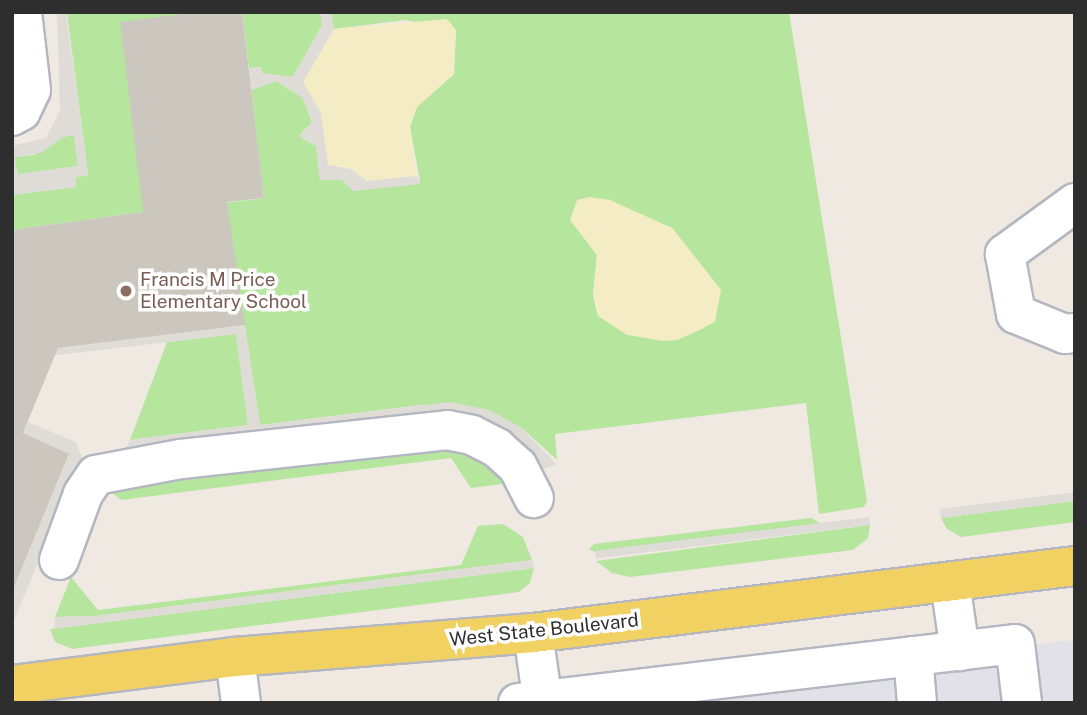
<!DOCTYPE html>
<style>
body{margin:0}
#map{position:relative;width:1087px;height:715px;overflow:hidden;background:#efe9e1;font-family:"Public Sans",sans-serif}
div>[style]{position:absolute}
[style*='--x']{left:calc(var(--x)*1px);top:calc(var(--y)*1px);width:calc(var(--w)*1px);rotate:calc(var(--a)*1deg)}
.industrial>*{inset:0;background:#e3e1e8}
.green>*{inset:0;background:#b6e59e}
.sand>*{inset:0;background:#f3ecc5}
.plaza>*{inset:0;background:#dfdcd8;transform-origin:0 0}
.building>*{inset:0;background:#cbc7bf}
.roads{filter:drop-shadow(2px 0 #b4b7c1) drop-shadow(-2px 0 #b4b7c1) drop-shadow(0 2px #b4b7c1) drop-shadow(0 -2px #b4b7c1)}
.minor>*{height:38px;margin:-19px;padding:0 19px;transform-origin:19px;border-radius:19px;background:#fff}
.major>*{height:38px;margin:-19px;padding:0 19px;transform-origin:19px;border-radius:19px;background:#f2d163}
.dots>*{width:19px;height:19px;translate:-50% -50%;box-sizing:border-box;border:4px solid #fff;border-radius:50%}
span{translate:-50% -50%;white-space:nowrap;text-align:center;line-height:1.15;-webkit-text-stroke:7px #fff;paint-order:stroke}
.education-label{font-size:19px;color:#785e54}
.left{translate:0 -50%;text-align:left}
.street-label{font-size:19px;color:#2e2e2e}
.frame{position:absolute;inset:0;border:14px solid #2e2e2e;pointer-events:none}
</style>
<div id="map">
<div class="industrial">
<div style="clip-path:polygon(1075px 640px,1075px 703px,521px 703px)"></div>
</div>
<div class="green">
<div style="clip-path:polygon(67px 12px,201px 12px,143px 212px,12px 230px,12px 195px,76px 187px,75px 177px,88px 175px)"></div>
<div style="clip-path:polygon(242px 12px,320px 12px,322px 25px,293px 77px,262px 74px,261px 67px,249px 68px)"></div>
<div style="clip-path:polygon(evenodd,331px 12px,789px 12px,867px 501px,864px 507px,819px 514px,806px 403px,555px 434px,557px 460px,522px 428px,421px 405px,260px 425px,234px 255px,216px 204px,264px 198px,251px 90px,276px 81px,303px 98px,312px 123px,302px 132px,303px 139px,316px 146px,320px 180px,342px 180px,354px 191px,420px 181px,410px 127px,417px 107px,454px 74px,456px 30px,405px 20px,334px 29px,331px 12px,632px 211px,672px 228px,721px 290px,704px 328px,677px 340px,598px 316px,593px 295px,597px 255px,571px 220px,632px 211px)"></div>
<div style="clip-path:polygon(74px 135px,78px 166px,18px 175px,14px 157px,34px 155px,63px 137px)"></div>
<div style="clip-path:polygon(236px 334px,248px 425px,130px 440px,167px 342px)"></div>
<div style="clip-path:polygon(466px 447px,509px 483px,471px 488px,451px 458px,121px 500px,114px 494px,122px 484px)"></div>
<div style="clip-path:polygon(1075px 501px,1075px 522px,961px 537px,947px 529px,941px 518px)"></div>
<div style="clip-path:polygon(811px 518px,821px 524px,595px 552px,589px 549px,594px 544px)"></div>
<div style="clip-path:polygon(503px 524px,523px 537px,532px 560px,96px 616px,55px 617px,71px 577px,98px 610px,461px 565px,478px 526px)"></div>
<div style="clip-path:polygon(870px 525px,868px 538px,853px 550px,630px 577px,612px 573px,596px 561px)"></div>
<div style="clip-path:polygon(534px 568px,530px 583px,519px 592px,72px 649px,55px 642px,50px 629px)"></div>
</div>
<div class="sand">
<div style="clip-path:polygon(447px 19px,456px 30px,454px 74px,417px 107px,410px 126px,416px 176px,367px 181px,351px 169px,328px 165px,321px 113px,303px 82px,334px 29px)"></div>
<div style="clip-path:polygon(590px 197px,610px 200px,672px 228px,721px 290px,715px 322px,677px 340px,664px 341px,627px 335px,598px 316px,593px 295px,597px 255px,570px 220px,577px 200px)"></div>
</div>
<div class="plaza">
<div style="clip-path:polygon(evenodd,57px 12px,66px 12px,88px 175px,76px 177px,76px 187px,12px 195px,12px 146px,46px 138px,60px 111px,57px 12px,74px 135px,78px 166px,17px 174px,15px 157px,41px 153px,63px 137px,74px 135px)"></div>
<div style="clip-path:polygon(320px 12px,331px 12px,334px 29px,303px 82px,321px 113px,328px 165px,351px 169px,367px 181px,416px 176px,421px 184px,353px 191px,342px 180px,320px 180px,316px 146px,299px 136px,312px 123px,303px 98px,276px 81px,251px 90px,249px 68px,261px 67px,262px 73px,293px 77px,322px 25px)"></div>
<div style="clip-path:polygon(245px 325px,260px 425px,450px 402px,489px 410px,522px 428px,557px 465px,543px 469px,501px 431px,122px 456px,130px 440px,248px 425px,236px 334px,33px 358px,36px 351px)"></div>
<div style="clip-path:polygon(28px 422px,76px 442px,82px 458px,12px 625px,12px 592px,69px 455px,23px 433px)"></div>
<div style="clip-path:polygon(1075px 492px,1075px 501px,941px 518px,940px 514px,940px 509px)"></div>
<div style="left:869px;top:517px;width:8px;height:276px;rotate:83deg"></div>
<div style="clip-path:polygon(532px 560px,534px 568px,54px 629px,55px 617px,96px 616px)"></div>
</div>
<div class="building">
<div style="clip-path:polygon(201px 12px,242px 12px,264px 198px,227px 202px,245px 325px,58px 348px,23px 433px,69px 454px,12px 592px,12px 230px,143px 212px,120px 22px)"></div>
</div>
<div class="roads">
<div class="minor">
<div style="--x:12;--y:116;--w:10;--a:-29"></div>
<div style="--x:21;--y:111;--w:23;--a:-65"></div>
<div style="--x:31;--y:90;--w:79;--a:-96.6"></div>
<div style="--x:1075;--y:203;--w:87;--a:143.9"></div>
<div style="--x:1005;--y:254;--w:61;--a:79.6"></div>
<div style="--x:1016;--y:314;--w:53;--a:22.2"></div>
<div style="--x:1065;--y:334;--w:10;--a:-6"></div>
<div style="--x:59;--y:560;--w:70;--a:-70"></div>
<div style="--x:83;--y:494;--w:23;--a:-56"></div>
<div style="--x:96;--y:475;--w:86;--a:-10.7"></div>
<div style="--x:181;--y:459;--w:268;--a:-6.2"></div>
<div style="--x:447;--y:430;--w:25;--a:11"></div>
<div style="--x:472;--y:435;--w:28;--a:27"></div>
<div style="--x:497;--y:448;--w:28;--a:42"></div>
<div style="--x:518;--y:467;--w:35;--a:63"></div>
<div style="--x:950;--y:582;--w:70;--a:81.8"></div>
<div style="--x:533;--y:633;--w:71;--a:81.9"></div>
<div style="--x:913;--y:656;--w:47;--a:85.1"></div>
<div style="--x:235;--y:657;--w:46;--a:82.6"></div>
<div style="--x:518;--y:703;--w:500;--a:-6.77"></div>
<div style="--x:1015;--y:644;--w:59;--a:83.2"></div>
</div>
<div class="major">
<div style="--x:12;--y:685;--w:225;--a:-7.2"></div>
<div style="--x:235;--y:657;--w:299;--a:-4.6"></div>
<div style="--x:533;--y:633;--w:546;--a:-7.05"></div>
</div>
</div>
<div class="dots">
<div style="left:126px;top:291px;background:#8d6e63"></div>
</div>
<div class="education-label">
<span class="left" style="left:140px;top:291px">Francis M Price<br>Elementary School</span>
</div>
<div class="street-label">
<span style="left:544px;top:630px;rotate:-6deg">West State Boulevard</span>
</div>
<div class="frame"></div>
</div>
